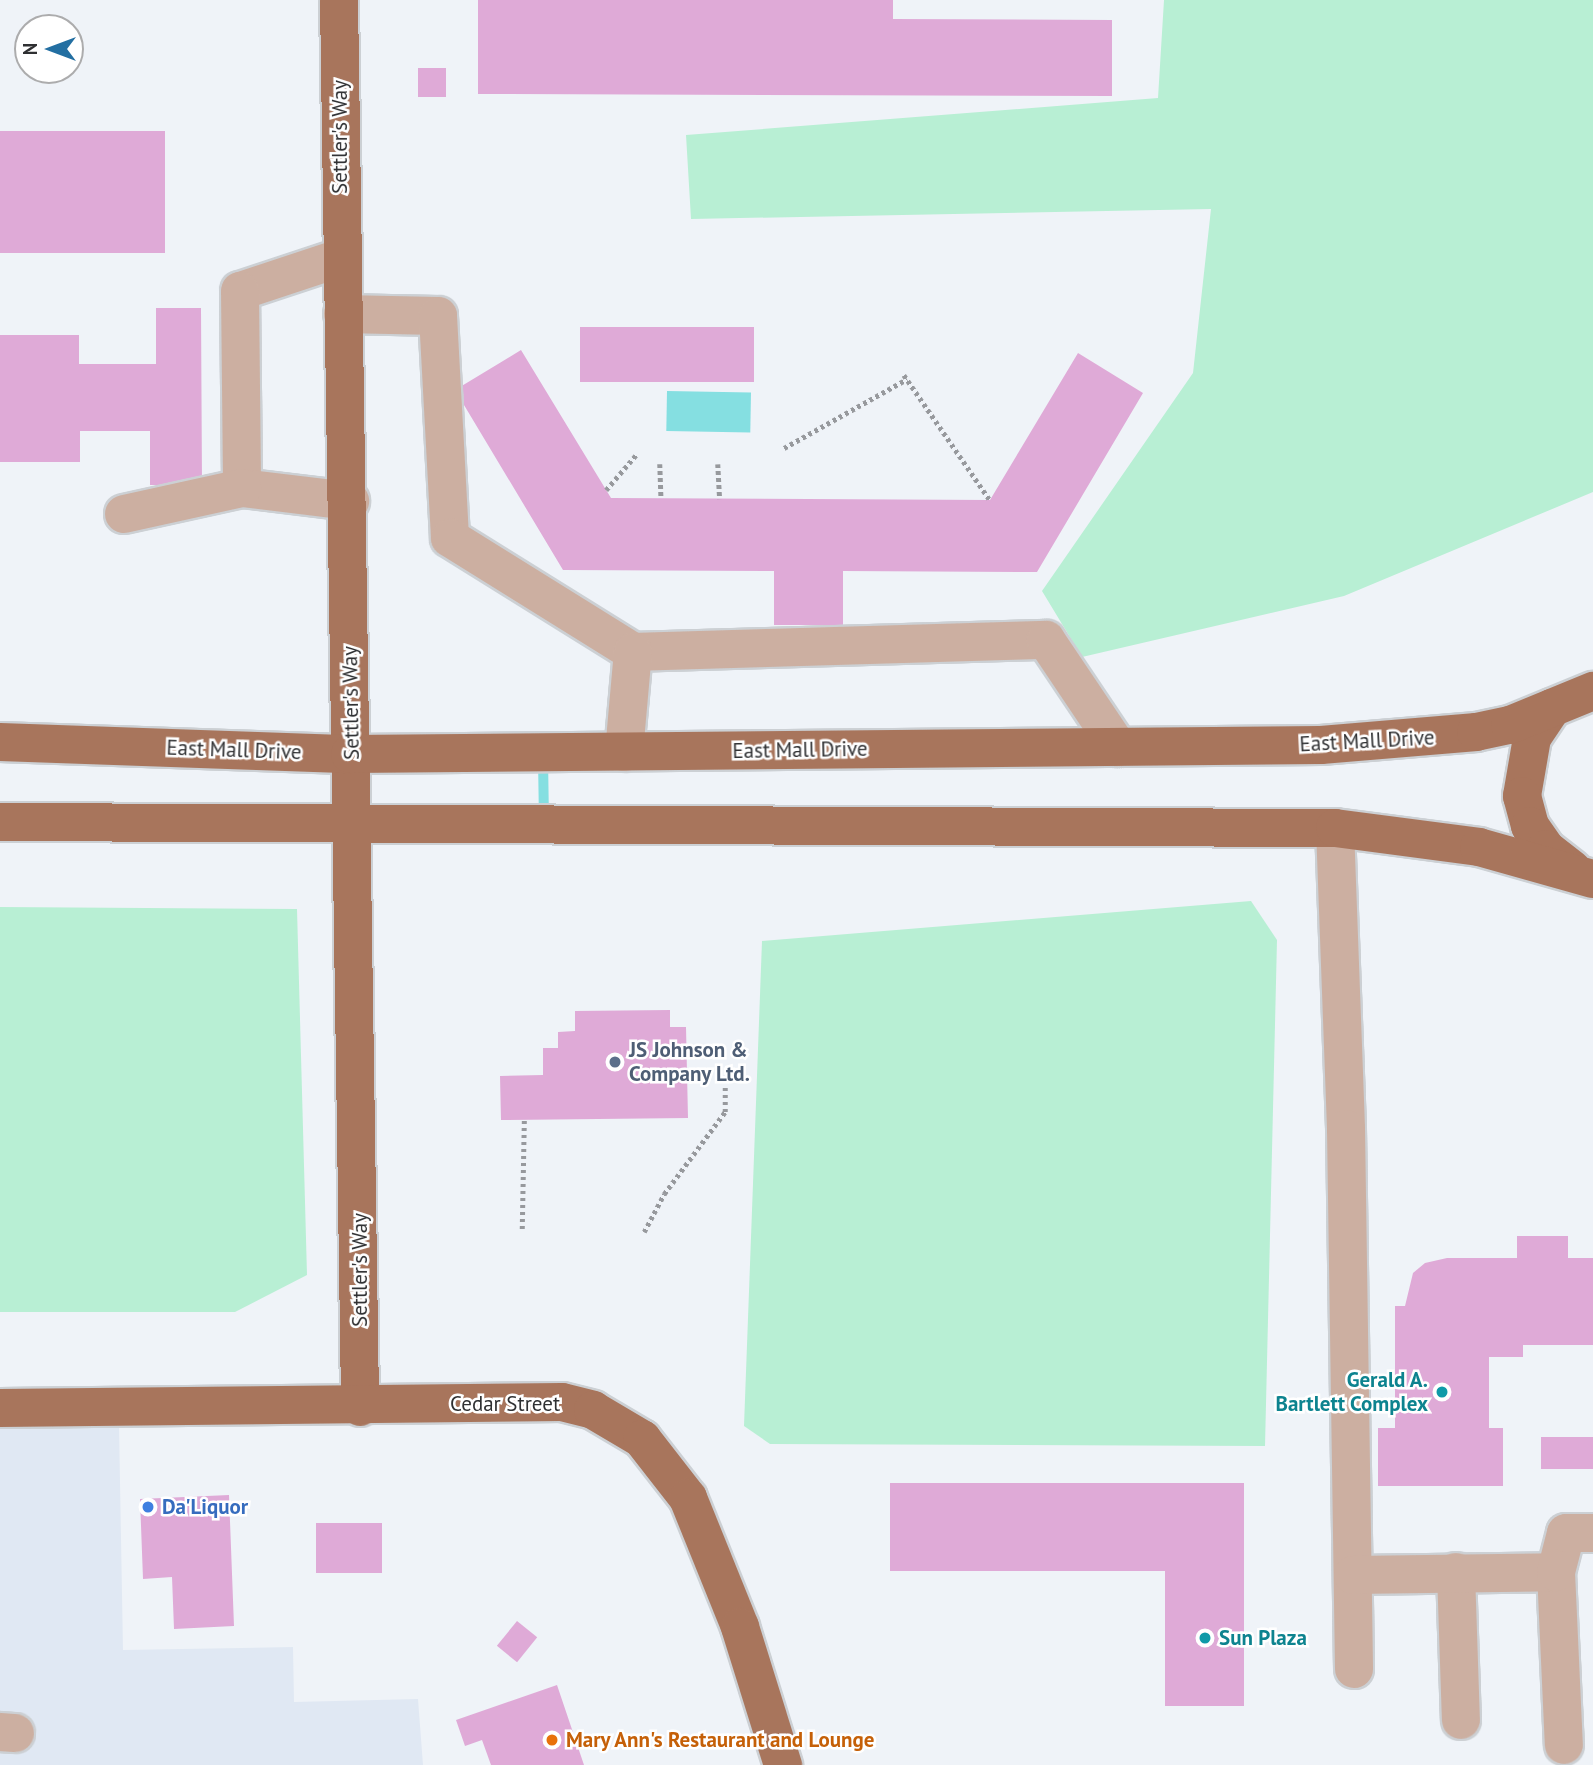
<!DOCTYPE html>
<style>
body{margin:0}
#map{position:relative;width:1593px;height:1765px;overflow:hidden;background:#eff3f8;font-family:"PT Sans",sans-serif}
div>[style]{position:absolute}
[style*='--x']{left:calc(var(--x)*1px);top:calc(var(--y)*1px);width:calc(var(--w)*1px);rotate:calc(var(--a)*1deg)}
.built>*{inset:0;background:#e0e8f3}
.green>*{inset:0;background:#b8efd4}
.water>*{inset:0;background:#85dfe1;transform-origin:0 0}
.stream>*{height:10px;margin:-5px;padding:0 5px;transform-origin:5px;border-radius:5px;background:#85dfe1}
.building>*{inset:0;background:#dfaad7;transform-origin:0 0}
.path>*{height:4.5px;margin-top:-2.25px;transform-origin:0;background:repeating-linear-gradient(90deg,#97999d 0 3.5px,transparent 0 7px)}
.roads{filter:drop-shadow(2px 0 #ccd0d4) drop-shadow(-2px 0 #ccd0d4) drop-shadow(0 2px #ccd0d4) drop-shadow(0 -2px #ccd0d4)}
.minor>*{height:38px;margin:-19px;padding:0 19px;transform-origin:19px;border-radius:19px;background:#ccafa1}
.major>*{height:38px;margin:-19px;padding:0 19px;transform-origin:19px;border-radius:19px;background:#a8755c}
.dots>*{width:19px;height:19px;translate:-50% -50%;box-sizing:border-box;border:4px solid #fff;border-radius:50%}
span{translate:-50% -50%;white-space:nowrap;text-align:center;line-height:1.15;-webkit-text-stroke:5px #fff;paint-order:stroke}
.street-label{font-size:21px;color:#2f3032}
.service-label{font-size:21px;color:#4e5e75;font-weight:700}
.left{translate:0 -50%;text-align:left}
.culture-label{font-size:21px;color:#0d838f;font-weight:700}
.right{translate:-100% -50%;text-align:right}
.shop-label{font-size:21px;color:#366cbe;font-weight:700}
.food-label{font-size:21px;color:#c56008;font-weight:700}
.north{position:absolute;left:14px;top:14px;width:70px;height:70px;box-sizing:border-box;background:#fff;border:2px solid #acacad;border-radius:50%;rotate:270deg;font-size:19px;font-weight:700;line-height:28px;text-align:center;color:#2f3032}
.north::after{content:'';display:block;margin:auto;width:24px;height:32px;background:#236fa2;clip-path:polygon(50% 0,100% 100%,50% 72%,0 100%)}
</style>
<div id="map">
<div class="built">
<div style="clip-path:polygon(119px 1425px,123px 1650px,293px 1647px,294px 1702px,418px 1699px,423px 1765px,0 1765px,0 1427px)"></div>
</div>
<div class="green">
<div style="clip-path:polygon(1164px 0,1593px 0,1593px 492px,1344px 596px,1082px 657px,1042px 591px,1193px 373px,1211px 209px,691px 219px,686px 135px,1158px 98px)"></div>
<div style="clip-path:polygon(1251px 901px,1277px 940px,1265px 1446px,770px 1444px,744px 1426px,762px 941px)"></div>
<div style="clip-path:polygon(0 907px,297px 909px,307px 1275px,235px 1312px,0 1312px)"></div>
</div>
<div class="water">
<div style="left:667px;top:391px;width:84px;height:40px;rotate:1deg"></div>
</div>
<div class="stream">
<div style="--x:543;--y:758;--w:61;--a:89.1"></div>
</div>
<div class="building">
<div style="clip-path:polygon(478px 0,893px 0,893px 19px,1112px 20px,1112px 96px,478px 94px)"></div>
<div style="left:418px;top:68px;width:28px;height:29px"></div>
<div style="left:0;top:131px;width:165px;height:122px"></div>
<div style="clip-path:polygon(156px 308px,201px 308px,202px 485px,150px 485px,150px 431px,80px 431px,80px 462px,0 462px,0 335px,79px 335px,79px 364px,156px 364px)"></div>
<div style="left:580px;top:327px;width:174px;height:55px"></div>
<div style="clip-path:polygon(521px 350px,611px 498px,990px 500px,1078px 353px,1143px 393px,1037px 572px,843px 571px,843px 625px,774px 625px,774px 571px,563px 570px,455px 390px)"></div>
<div style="clip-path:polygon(670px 1010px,670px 1027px,686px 1027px,688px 1118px,501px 1120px,500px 1076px,543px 1075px,543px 1048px,558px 1048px,558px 1032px,575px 1031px,575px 1011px)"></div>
<div style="clip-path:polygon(1517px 1236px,1568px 1236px,1568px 1258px,1593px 1258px,1593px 1345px,1523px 1345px,1523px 1357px,1489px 1357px,1489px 1428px,1503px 1428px,1503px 1486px,1378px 1486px,1378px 1428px,1395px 1428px,1395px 1306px,1405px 1306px,1413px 1273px,1425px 1263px,1447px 1258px,1517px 1258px)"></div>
<div style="left:1541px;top:1437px;width:52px;height:32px"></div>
<div style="clip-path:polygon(890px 1483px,1244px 1483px,1244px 1706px,1165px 1706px,1165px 1571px,890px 1571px)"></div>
<div style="clip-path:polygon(229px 1495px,234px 1626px,174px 1629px,172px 1577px,143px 1579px,140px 1499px)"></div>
<div style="left:316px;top:1523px;width:66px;height:50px"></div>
<div style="left:517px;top:1621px;width:26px;height:32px;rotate:39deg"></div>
<div style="clip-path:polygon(557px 1685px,584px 1765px,491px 1765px,482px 1740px,465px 1746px,456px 1720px)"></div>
</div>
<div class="path">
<div style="--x:904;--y:375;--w:152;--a:55.5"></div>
<div style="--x:784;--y:448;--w:141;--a:-29.3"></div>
<div style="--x:660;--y:464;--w:34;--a:88"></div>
<div style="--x:718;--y:464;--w:35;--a:87"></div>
<div style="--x:606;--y:490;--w:46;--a:-49.4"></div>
<div style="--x:522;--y:1229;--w:109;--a:-88.9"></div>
<div style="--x:644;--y:1232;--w:43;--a:-62.2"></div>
<div style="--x:664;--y:1194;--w:102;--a:-53.4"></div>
<div style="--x:725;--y:1112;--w:28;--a:-90"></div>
</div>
<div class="roads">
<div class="minor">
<div style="--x:340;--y:258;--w:105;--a:161.7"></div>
<div style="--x:240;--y:291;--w:197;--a:89.4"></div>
<div style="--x:242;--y:488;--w:109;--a:6.9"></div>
<div style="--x:343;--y:314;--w:95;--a:1.2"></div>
<div style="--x:438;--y:316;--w:222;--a:86.9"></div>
<div style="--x:450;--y:538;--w:216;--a:31.9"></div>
<div style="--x:633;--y:652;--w:413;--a:-1.7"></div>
<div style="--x:1046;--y:640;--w:129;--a:56.1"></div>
<div style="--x:124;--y:514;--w:121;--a:-12.4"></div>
<div style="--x:624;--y:752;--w:100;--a:-84.9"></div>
<div style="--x:1335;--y:828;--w:301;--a:87.9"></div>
<div style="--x:1346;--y:1129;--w:540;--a:89.15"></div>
<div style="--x:1456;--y:1572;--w:148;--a:88.1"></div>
<div style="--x:1556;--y:1572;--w:173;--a:87.4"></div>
<div style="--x:1353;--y:1575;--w:203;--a:-0.8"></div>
<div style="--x:1556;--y:1572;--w:40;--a:-75.6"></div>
<div style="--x:1566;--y:1533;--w:27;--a:0"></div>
<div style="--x:0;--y:1732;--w:15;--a:4"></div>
</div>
<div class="major">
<div style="--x:339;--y:0;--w:1407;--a:89.14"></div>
<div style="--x:1552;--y:708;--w:36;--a:124"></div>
<div style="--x:1532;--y:738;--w:59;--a:99.8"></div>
<div style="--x:1522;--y:796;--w:31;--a:75"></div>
<div style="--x:1530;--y:826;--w:28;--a:55"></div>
<div style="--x:1546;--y:849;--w:33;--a:38"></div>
<div style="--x:0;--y:742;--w:350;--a:2"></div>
<div style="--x:350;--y:754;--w:971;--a:-0.53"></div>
<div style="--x:1321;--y:745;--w:156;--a:-4.8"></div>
<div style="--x:1476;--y:732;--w:35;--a:-12"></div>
<div style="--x:1510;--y:725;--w:90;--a:-22.3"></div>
<div style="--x:0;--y:822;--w:1335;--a:0.26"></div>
<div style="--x:1335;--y:828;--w:145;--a:7.5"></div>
<div style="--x:1479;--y:847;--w:118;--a:15.7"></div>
<div style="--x:0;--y:1408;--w:562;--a:-0.61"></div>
<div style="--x:562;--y:1402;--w:32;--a:14"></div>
<div style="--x:593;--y:1410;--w:57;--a:30.6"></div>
<div style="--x:642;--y:1439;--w:75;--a:52.1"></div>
<div style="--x:688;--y:1498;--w:139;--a:68"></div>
<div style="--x:740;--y:1627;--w:145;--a:72.7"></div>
</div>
</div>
<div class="dots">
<div style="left:615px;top:1062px;background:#5c6f8a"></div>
<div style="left:1442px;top:1392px;background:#0f9aa8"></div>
<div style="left:148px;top:1507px;background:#3f7fe0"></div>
<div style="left:1205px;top:1638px;background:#0f9aa8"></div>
<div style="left:552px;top:1740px;background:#e8710a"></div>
</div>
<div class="street-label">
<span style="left:340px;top:137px;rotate:-90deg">Settler's Way</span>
<span style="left:351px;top:703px;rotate:-91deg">Settler's Way</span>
<span style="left:1367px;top:741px;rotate:-3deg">East Mall Drive</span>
<span style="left:234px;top:750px;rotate:2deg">East Mall Drive</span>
<span style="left:800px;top:750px;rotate:-1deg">East Mall Drive</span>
<span style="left:360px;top:1270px;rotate:-90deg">Settler's Way</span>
<span style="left:505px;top:1404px">Cedar Street</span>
</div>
<div class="service-label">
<span class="left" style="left:629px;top:1062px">JS Johnson &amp;<br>Company Ltd.</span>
</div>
<div class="culture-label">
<span class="right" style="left:1428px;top:1392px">Gerald A.<br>Bartlett Complex</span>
<span class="left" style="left:1219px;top:1638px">Sun Plaza</span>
</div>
<div class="shop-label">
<span class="left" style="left:162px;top:1507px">Da'Liquor</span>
</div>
<div class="food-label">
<span class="left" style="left:566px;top:1740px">Mary Ann's Restaurant and Lounge</span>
</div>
<div class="north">N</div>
</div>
